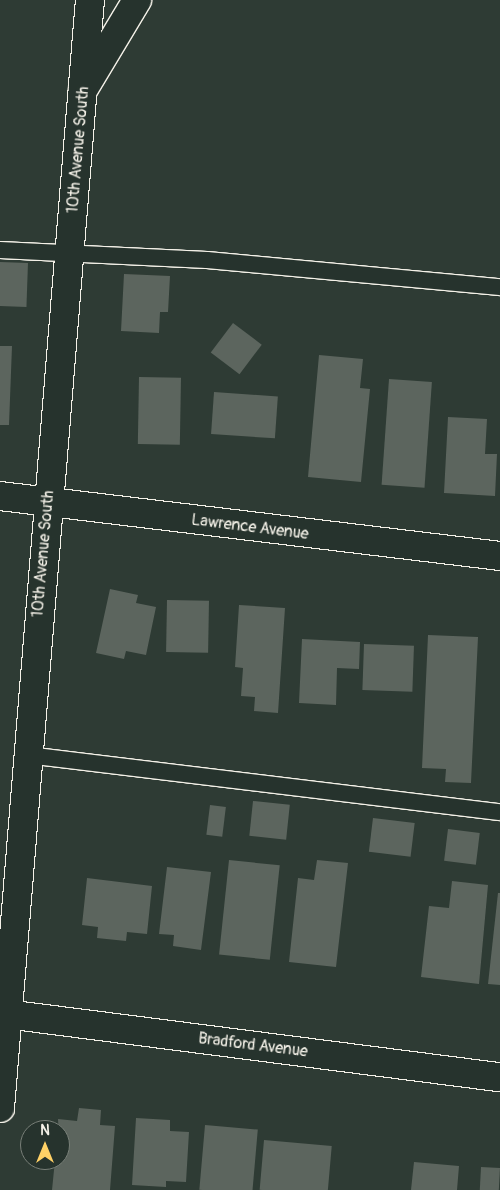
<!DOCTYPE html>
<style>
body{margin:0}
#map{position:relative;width:500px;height:1190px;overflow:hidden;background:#2e3b34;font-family:Pangolin,sans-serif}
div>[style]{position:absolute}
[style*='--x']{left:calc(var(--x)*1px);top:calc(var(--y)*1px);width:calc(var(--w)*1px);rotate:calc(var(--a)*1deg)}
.building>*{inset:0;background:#5c655e;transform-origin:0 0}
.roads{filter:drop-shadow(1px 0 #f4f1e8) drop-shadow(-1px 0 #f4f1e8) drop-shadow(0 1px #f4f1e8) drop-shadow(0 -1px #f4f1e8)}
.service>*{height:16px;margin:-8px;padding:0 8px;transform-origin:8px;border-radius:8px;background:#26332d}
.minor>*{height:28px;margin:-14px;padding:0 14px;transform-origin:14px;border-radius:14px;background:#26332d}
.tertiary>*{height:28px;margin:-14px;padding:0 14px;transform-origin:14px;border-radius:14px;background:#26332d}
span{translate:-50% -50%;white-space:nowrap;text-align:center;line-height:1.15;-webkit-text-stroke:4px #26332d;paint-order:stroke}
.street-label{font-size:16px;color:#f4f1e8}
.north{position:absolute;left:20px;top:1120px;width:50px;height:50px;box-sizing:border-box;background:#26332d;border:1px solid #787f78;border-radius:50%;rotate:0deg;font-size:14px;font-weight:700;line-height:20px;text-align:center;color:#f4f1e8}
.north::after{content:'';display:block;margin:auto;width:18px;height:22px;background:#ffd166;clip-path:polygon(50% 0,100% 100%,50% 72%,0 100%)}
</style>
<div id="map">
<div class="building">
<div style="left:0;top:262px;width:28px;height:44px;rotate:2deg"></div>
<div style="clip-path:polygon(124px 274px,170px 276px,168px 312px,160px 312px,159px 333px,121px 331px)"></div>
<div style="left:233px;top:323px;width:36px;height:37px;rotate:37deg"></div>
<div style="clip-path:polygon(0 346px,12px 346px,9px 425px,0 425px)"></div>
<div style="clip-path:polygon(319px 355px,363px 359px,360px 388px,370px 389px,361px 482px,308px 477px)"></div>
<div style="left:139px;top:377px;width:42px;height:67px;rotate:1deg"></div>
<div style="left:389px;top:379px;width:43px;height:106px;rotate:4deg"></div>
<div style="left:214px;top:392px;width:64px;height:42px;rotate:4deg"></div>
<div style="clip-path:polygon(448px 417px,487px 419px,485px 454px,497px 454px,495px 496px,444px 493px)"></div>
<div style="clip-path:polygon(110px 589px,138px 595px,136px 603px,156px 607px,146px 655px,126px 651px,124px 659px,96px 653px)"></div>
<div style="left:167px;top:600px;width:42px;height:52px;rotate:1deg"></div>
<div style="clip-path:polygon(239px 605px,285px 608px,278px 713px,254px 711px,255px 697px,241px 696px,243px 668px,235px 667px)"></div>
<div style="clip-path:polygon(428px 635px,478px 637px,471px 783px,445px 782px,446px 769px,422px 768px)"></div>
<div style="clip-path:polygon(302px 639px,360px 642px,359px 669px,337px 668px,336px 705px,299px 703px)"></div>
<div style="left:364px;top:644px;width:50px;height:46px;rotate:2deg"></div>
<div style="left:253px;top:801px;width:37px;height:35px;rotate:6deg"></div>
<div style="left:210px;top:805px;width:16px;height:30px;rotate:7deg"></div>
<div style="left:373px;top:818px;width:42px;height:34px;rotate:7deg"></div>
<div style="left:448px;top:829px;width:32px;height:32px;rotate:7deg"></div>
<div style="left:229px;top:860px;width:51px;height:95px;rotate:6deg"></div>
<div style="clip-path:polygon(317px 860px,348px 863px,336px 967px,289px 962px,298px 878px,314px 880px)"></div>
<div style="clip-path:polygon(167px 867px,211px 872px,201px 950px,173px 946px,174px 935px,159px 934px)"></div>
<div style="clip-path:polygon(87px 878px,152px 886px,147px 934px,127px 932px,126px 941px,97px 938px,98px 927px,82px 925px)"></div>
<div style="clip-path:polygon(452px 881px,488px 885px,479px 984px,421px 977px,429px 906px,449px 908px)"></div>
<div style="clip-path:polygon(498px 893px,500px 893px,500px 985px,488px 984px)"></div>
<div style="clip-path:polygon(79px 1108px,101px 1110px,100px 1125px,115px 1126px,110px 1190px,52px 1190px,55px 1160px,60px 1160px,58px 1119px,77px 1121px)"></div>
<div style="clip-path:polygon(136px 1118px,170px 1120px,170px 1131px,189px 1132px,186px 1182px,166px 1181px,166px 1187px,132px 1185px)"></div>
<div style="left:205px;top:1125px;width:53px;height:65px;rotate:5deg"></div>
<div style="left:264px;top:1140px;width:68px;height:50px;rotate:5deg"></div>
<div style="clip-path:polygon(414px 1162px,459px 1166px,457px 1190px,411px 1190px)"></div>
<div style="left:481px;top:1167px;width:19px;height:23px;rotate:3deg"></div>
</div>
<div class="roads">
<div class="service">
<div style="--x:0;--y:250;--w:207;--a:2.8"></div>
<div style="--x:207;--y:260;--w:294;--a:5.3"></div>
<div style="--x:27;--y:755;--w:476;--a:6.9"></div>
</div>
<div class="minor">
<div style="--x:83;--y:90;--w:105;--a:-59"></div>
<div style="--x:0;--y:496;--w:504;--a:6.84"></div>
<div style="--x:6;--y:1014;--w:498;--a:7.3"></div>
</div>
<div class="tertiary">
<div style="--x:0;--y:1108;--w:1112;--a:-85.36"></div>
</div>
</div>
<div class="street-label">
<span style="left:78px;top:150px;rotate:-85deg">10th Avenue South</span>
<span style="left:250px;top:527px;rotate:7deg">Lawrence Avenue</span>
<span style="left:43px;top:554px;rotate:-85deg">10th Avenue South</span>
<span style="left:253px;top:1045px;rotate:7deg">Bradford Avenue</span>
</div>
<div class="north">N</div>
</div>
